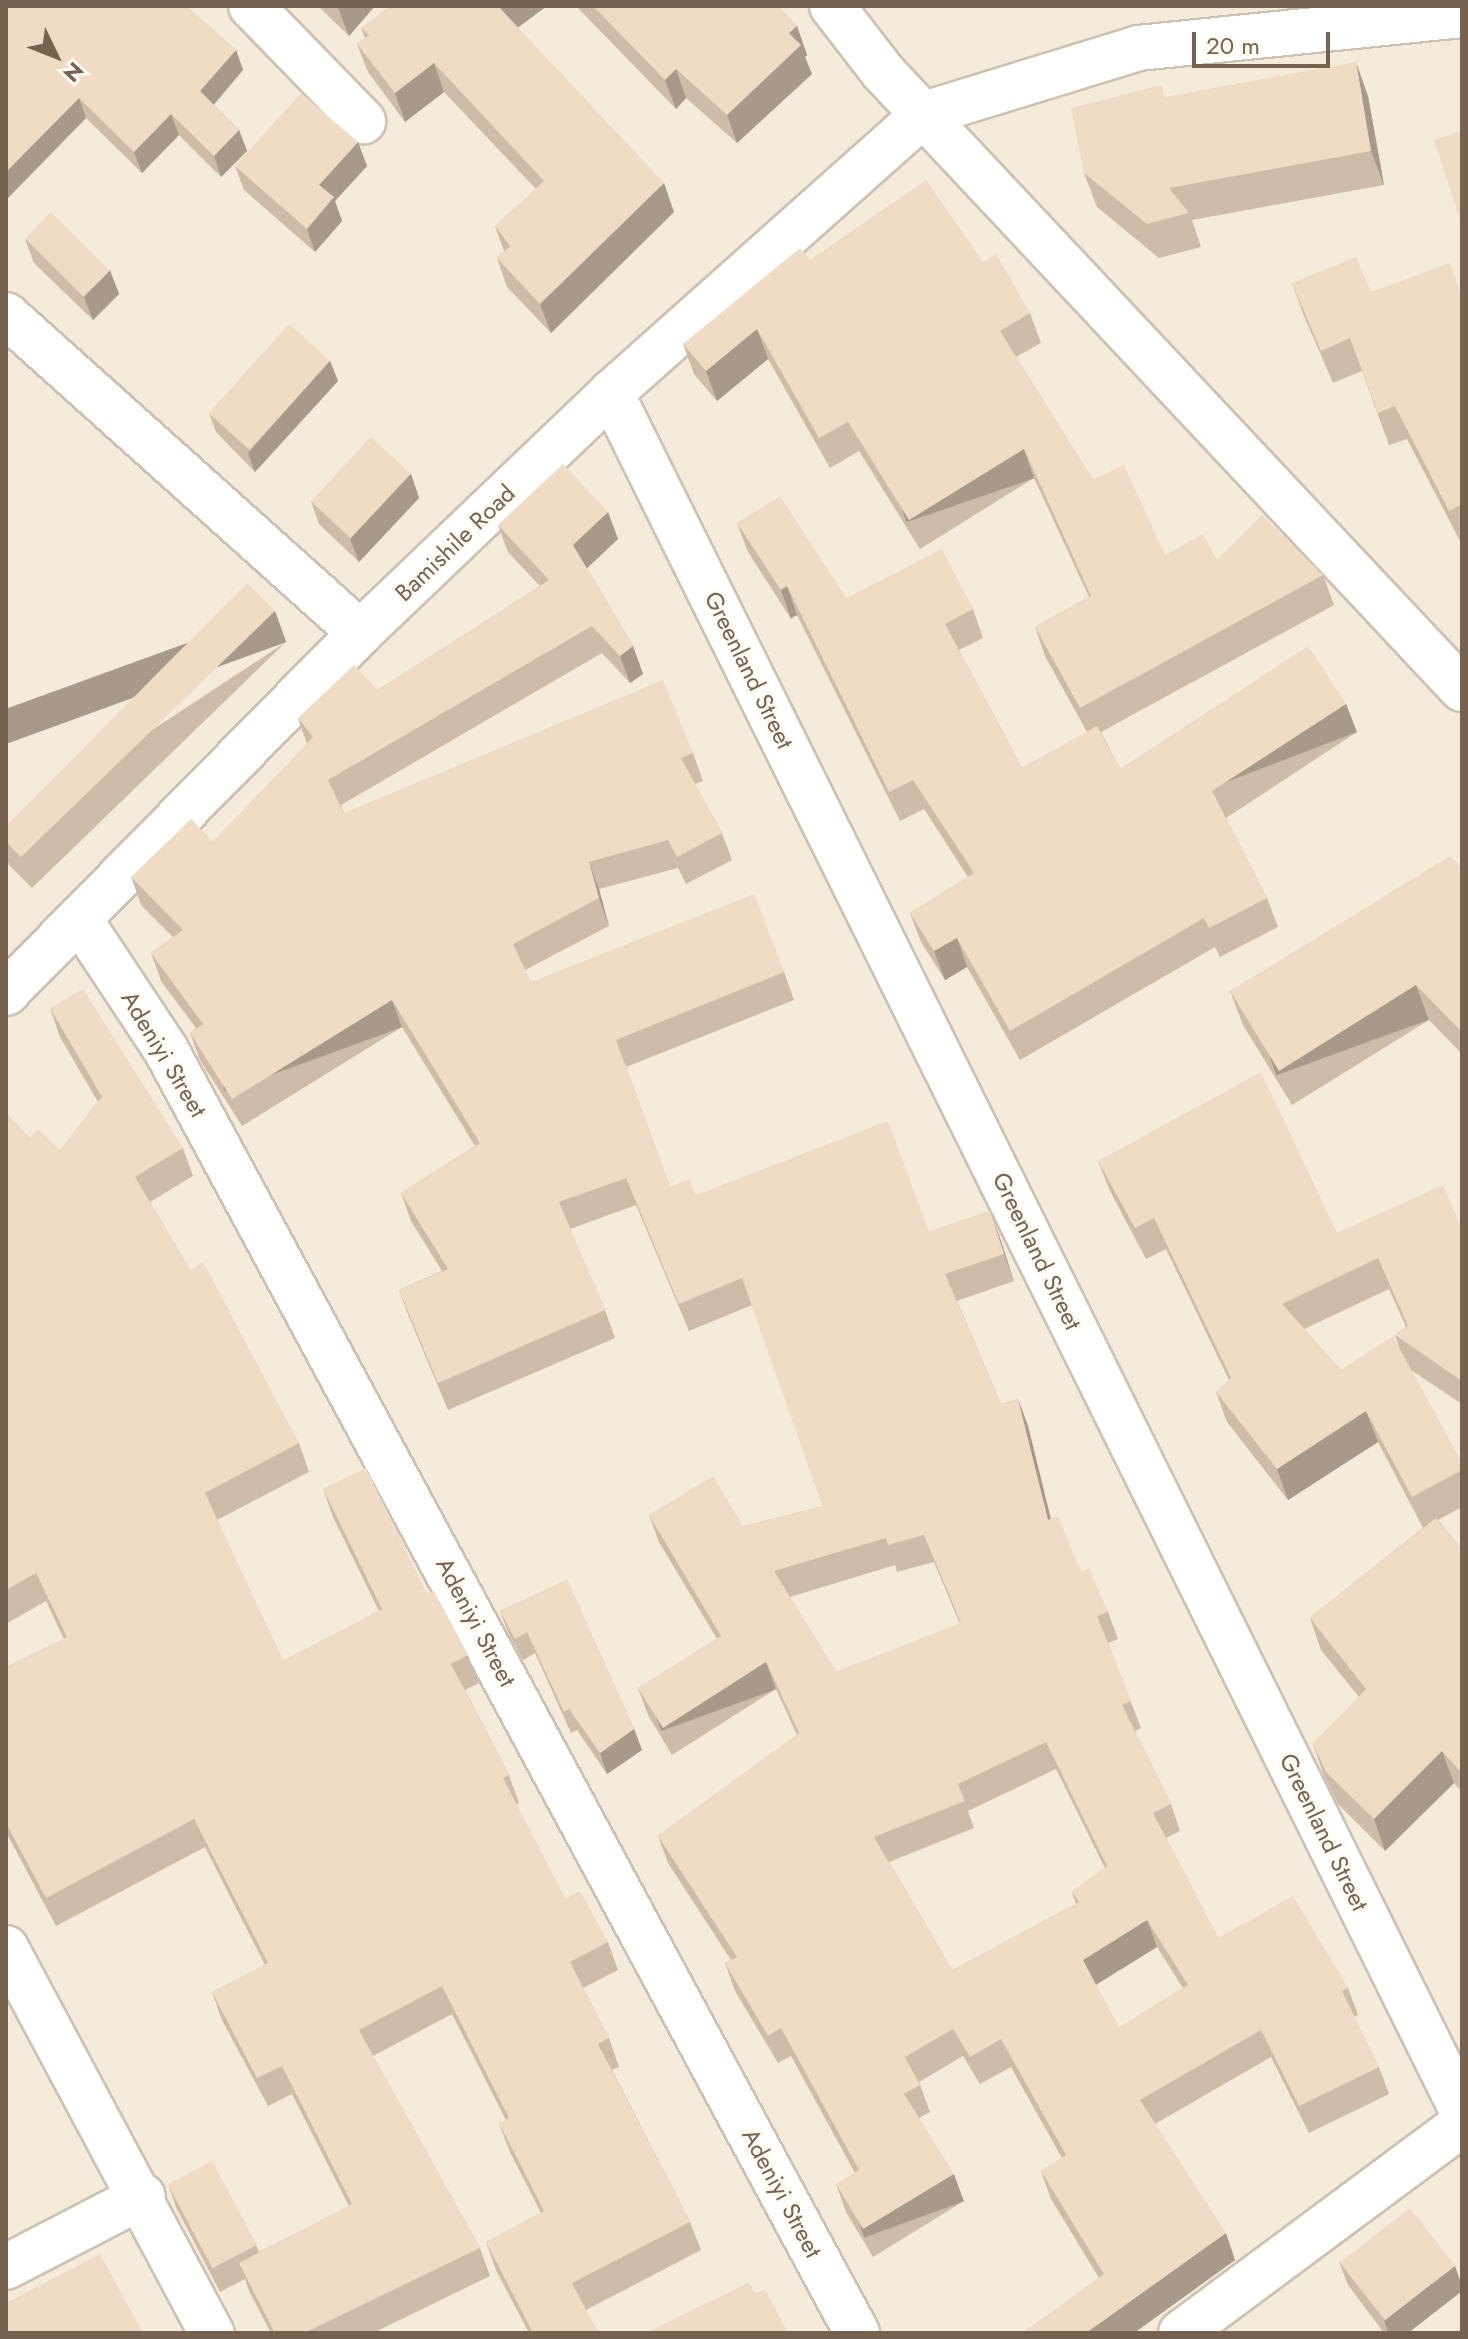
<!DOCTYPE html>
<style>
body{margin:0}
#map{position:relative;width:1468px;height:2339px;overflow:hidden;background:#fcf8ec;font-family:Jost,sans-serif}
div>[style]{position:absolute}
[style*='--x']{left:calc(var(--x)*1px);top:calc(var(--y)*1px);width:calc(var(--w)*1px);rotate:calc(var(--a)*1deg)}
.residential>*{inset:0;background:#f4ebdb;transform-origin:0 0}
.roads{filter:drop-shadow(2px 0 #cec1b1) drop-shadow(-2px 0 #cec1b1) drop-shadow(0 2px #cec1b1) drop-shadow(0 -2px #cec1b1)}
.minor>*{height:44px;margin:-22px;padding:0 22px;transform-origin:22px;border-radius:22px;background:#fff}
.wall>*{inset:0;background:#cebca9}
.shaded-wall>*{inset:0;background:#a8998a;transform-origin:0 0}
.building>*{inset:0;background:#f0dbc5;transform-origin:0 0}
span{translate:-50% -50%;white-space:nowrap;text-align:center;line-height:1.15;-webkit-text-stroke:6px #fefbf3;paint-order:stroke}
.street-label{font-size:24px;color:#77624f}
.frame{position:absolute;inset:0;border:8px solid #77624f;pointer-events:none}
.north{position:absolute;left:16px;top:16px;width:80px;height:80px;-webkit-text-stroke:6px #fefbf3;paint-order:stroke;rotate:133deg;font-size:22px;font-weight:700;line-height:32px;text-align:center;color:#77624f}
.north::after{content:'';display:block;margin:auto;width:28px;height:36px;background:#77624f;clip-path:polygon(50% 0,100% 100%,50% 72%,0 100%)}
.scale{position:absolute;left:1192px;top:32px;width:138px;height:36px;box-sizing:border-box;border:4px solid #77624f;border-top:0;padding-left:10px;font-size:24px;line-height:28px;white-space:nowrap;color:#77624f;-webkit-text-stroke:6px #fefbf3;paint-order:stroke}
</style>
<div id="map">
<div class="residential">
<div style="left:6px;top:6px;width:1456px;height:2327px"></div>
</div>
<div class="roads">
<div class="minor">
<div style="--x:251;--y:6;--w:161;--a:45.8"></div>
<div style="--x:832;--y:6;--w:83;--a:52.3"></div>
<div style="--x:883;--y:72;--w:846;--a:46.82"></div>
<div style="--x:6;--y:315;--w:476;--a:41.9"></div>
<div style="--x:611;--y:393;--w:1916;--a:63.64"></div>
<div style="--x:80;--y:920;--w:156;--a:56.5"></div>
<div style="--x:166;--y:1050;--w:1457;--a:61.69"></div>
<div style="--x:6;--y:993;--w:505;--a:-45.48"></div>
<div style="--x:360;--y:633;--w:347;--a:-43.7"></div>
<div style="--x:611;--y:393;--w:419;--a:-41.7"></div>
<div style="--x:924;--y:114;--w:224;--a:-17.1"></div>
<div style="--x:1138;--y:48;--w:326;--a:-5.8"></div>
<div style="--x:6;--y:1948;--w:437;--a:61.9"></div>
<div style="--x:6;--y:2267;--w:154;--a:-27.4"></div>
<div style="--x:1181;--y:2333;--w:350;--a:-36.6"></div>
</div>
</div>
<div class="wall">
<div style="clip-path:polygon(6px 6px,188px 6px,187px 7px,236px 50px,243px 70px,214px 105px,239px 130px,247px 151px,221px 177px,179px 135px,142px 173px,86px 118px,6px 200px)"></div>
<div style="clip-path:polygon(318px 6px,375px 6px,349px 36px)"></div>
<div style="clip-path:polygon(576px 6px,778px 6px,797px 26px,807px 55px,805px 57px,812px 74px,737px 143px,686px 98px,676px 109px)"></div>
<div style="clip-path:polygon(361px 28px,518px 28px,674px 212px,551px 333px,507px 287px,497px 258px,504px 251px,495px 226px,536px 189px,444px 92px,405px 122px,368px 72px,357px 44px,365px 38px)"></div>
<div style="clip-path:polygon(1368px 96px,1384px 185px,1192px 220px,1201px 247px,1159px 258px,1097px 207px,1084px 173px,1166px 97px)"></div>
<div style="clip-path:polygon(235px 166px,367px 166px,335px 201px,342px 221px,315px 252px,244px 190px)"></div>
<div style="clip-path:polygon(25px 239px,119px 294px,93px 320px,34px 263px)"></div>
<div style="clip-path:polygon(810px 260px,983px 262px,1030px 313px,1041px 343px,1016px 357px,1093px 480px,1165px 555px,1217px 560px,1323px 575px,1334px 605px,1101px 732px,1120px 769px,1346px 704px,1357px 732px,1226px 818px,1267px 898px,1278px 927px,1220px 957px,1215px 947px,1020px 1060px,967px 967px,945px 980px,921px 942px,910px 913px,968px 877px,924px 809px,900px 821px,797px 615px,791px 619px,748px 552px,737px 523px,846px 598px,973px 609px,983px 638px,959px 650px,1022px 768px,1087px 732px,1045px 656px,1035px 627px,1089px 597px,1034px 478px,920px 549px,859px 451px,830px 468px,768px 359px,717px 401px,694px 374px,683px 344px)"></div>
<div style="clip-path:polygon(1292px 283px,1371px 292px,1462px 297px,1462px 543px,1461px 543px,1407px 439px,1389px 445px,1362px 371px,1333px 383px,1304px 316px)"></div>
<div style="clip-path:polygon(330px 361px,338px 381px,255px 472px,216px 432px,209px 413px)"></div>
<div style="clip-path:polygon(411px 474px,419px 498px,359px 562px,319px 524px,311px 501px)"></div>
<div style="clip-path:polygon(evenodd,608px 512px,618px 539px,587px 568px,633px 646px,643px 674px,630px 683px,602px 653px,341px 805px,344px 813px,693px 753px,703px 781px,695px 784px,722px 833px,732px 860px,686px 884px,678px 868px,599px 889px,609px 926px,525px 970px,531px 982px,784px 972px,794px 1000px,626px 1067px,670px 1187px,696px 1195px,929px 1232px,990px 1211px,1014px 1281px,957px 1301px,1001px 1404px,1018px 1399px,1028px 1426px,1051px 1519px,1081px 1572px,1108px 1612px,1118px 1639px,1108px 1643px,1141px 1728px,1135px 1731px,1171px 1804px,1180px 1831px,1166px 1838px,1218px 1938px,1348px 1988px,1358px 2015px,1354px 2017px,1379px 2067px,1389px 2094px,1309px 2133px,1271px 2057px,1155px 2124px,1235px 2260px,1134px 2333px,1023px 2333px,1099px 2278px,1051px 2199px,1041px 2171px,1062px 2158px,1011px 2067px,980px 2084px,963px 2056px,919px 2082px,930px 2112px,919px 2118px,964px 2201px,873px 2257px,846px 2212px,836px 2184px,855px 2173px,791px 2056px,778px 2063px,735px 1991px,725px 1963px,731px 1960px,668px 1863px,658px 1836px,797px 1735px,776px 1689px,672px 1755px,648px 1715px,638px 1688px,717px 1639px,659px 1542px,649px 1515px,743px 1526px,823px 1506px,752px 1305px,689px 1331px,636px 1205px,570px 1229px,605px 1310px,615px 1338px,448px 1410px,409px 1317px,399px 1290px,442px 1271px,411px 1221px,401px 1193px,475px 1146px,402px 1027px,242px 1126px,200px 1060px,190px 1033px,196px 1028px,161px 981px,151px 953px,173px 937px,141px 905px,131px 877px,213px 842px,307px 744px,298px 718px,378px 690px,540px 586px,508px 552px,498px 525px,608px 512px,934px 1562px,960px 1624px,836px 1672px,790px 1597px,895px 1565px,897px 1572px,934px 1562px,608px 512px,1056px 1769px,1105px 1868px,1072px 1892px,1076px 1904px,952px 1970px,889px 1862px,974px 1828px,968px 1811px,1056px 1769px,608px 512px,1157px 1947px,1183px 1988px,1119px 2028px,1096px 1985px,1157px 1947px)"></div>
<div style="clip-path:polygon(286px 642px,32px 888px,9px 865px,6px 856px,6px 826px)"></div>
<div style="clip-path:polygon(1462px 868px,1462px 1054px,1429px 1020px,1292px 1105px,1243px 1025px,1230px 991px)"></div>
<div style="clip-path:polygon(50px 1008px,183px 1148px,193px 1176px,150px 1202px,190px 1270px,299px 1443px,309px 1472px,217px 1520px,283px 1661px,379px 1611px,333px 1517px,323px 1489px,427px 1594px,468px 1655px,479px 1683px,465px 1690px,509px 1775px,519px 1803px,516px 1804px,565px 1899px,608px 1942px,618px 1970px,583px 1988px,609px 2038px,619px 2067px,612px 2070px,690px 2222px,701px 2250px,586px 2310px,598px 2333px,529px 2333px,496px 2270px,486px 2242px,541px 2213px,510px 2152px,499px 2123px,506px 2120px,452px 2014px,373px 2056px,480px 2248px,490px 2276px,373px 2333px,271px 2333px,249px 2291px,245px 2279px,220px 2292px,176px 2207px,168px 2184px,256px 2245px,259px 2252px,349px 2206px,292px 2094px,268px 2106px,222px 2020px,212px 1992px,265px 1965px,205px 1847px,56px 1926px,6px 1832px,6px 1667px,64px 1639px,46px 1601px,6px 1624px,6px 1113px,30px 1138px,60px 1150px,98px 1102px,60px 1037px)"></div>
<div style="clip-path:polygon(evenodd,1098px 1161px,1337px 1233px,1462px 1229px,1462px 1404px,1411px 1370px,1462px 1464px,1462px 1507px,1438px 1520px,1462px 1550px,1462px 1792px,1454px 1783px,1385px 1851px,1338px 1804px,1324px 1776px,1313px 1744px,1359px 1697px,1321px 1650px,1310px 1618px,1423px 1528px,1378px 1442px,1288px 1500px,1227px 1422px,1216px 1392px,1229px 1380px,1166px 1249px,1146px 1259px,1110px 1191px,1098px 1161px,1389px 1289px,1406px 1327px,1395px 1335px,1399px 1347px,1341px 1370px,1304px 1329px,1389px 1289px)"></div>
<div style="clip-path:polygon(567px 1580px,634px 1729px,642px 1750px,607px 1774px,577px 1730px,571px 1733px,535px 1653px,523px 1660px,508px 1632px,500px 1611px)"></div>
<div style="clip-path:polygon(1339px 2262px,1462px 2291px,1408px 2333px,1384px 2333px,1348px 2285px)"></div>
</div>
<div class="shaded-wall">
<div style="clip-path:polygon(340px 6px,375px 6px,349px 36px,338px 8px)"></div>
<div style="clip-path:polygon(498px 6px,547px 6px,508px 35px)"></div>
<div style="clip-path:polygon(797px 26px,807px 55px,805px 57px,812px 74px,737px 143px,727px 115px,789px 33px)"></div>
<div style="clip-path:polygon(236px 50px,243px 70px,207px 112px,200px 91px)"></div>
<div style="clip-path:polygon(1356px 62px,1368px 96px,1384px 185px,1371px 151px)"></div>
<div style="clip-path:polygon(434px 63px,444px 92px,405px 122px,395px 93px)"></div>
<div style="clip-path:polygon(676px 69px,686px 98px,676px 109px,665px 80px)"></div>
<div style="clip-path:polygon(79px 98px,86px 118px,6px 200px,6px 172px)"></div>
<div style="clip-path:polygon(171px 114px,179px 135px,142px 173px,134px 152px)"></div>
<div style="clip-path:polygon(239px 130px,247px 151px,221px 177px,214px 156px)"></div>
<div style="clip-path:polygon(358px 142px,367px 166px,335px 201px,342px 221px,315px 252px,307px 229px,319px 185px)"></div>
<div style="clip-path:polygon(664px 183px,674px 212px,551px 333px,540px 304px)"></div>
<div style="clip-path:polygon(110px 270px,119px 294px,93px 320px,84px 297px)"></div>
<div style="clip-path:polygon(757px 329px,768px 359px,717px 401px,706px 371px)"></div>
<div style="clip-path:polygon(330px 361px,338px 381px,255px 472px,248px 453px)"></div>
<div style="left:1024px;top:449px;width:31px;height:135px;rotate:71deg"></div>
<div style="clip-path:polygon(411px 474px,419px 498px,359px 562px,350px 539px)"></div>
<div style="clip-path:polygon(608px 512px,618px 539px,583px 572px,573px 545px)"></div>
<div style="left:787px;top:586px;width:31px;height:7px;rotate:71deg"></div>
<div style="left:275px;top:611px;width:33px;height:354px;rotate:70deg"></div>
<div style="clip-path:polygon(633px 646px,643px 674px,630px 683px,620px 656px)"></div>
<div style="left:1346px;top:704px;width:30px;height:160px;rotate:69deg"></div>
<div style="clip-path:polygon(589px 862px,599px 889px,609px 926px,599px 898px)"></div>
<div style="clip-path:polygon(957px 938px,967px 967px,945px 980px,934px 951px)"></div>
<div style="left:1416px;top:985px;width:37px;height:162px;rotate:70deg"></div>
<div style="left:392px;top:1000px;width:29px;height:188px;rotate:70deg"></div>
<div style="clip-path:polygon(990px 1211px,1000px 1238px,1014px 1281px,1004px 1254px)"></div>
<div style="clip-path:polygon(1018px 1399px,1028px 1426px,1058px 1548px,1048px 1520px)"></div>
<div style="clip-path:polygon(1366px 1411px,1378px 1442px,1288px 1500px,1277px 1469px)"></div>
<div style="left:766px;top:1662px;width:29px;height:122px;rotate:70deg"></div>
<div style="clip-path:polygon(634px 1729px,642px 1750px,607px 1774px,600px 1753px)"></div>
<div style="clip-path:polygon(1442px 1751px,1454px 1783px,1385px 1851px,1374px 1819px)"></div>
<div style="clip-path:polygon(1147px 1920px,1157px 1947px,1092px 1987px,1083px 1960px)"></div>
<div style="left:954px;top:2174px;width:29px;height:106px;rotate:70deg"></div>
<div style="clip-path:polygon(1226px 2233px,1235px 2260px,1134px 2333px,1086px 2333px)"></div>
<div style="clip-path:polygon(1455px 2266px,1462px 2286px,1462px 2291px,1408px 2333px,1389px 2333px,1384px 2321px)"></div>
</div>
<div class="building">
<div style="clip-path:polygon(6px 6px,186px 6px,236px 50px,200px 91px,239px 130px,214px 156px,171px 114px,134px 152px,79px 98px,6px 172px)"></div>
<div style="clip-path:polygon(390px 6px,498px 6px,664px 183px,540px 304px,497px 258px,510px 246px,495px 226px,544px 181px,434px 63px,395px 93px,357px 44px,369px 35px,361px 28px)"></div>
<div style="clip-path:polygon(593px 6px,778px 6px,797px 26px,789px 33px,801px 45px,727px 115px,676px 69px,665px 80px)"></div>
<div style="clip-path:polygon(1356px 62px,1371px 151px,1169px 188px,1189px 213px,1147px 224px,1084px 173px,1071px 108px,1161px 85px,1164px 97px)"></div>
<div style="clip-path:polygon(301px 93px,358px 142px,319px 185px,334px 197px,307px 229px,235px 166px)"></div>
<div style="clip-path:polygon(1462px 131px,1462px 226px,1434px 140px)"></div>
<div style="clip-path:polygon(926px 180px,983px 262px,996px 254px,1030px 313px,1000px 331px,1093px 480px,1124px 465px,1165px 555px,1203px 534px,1217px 560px,1262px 515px,1323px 575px,1080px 708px,1035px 627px,1091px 596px,1024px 449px,909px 520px,848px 422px,819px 438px,757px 329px,706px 371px,683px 344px,800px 248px,810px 260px)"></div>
<div style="left:51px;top:212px;width:83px;height:37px;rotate:45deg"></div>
<div style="clip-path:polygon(1356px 257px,1371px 292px,1450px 263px,1462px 297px,1462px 504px,1449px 511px,1395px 406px,1378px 413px,1350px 338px,1321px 351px,1292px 283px)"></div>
<div style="left:289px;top:324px;width:55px;height:120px;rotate:42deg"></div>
<div style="left:371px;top:437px;width:54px;height:88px;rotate:43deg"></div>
<div style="clip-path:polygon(evenodd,563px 464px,608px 512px,573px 545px,633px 646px,620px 656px,592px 626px,328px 780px,344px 813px,663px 680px,693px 753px,681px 758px,722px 833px,677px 857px,668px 840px,589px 862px,599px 898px,513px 944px,531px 982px,754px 894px,784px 972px,616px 1040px,670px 1187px,689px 1179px,696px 1195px,888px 1121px,929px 1232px,990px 1211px,1004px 1254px,945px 1274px,1001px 1404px,1018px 1399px,1048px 1520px,1058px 1516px,1081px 1572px,1089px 1568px,1108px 1612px,1097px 1616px,1131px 1701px,1122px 1705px,1171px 1804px,1153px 1813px,1218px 1938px,1293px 1896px,1348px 1988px,1342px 1991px,1379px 2067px,1299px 2106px,1261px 2030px,1140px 2100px,1226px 2233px,1086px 2333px,1023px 2333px,1104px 2274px,1041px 2171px,1066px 2155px,1001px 2039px,970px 2057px,953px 2029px,905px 2057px,920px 2085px,904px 2094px,954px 2174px,863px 2229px,836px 2184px,859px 2170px,781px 2028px,768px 2036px,725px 1963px,737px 1957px,658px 1836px,799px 1733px,766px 1662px,663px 1728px,638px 1688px,721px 1636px,649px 1515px,713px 1476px,743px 1526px,823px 1506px,742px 1278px,679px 1304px,626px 1178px,559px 1202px,605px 1310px,438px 1383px,399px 1290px,448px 1269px,401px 1193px,480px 1143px,392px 1000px,232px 1099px,190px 1033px,203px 1024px,151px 953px,183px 930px,131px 877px,191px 819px,213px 842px,313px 737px,298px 718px,354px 665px,378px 690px,549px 580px,498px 525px,563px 464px,924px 1535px,961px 1623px,836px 1672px,774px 1571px,886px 1538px,888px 1545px,924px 1535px,563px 464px,1046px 1742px,1107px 1866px,1072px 1892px,1079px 1902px,952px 1970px,874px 1837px,965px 1801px,958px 1784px,1046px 1742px,563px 464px,1147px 1920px,1188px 1985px,1119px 2028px,1083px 1960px,1147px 1920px)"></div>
<div style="clip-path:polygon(780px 496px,846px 598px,942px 549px,973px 609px,945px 624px,1022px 768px,1097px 726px,1120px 769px,1308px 646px,1346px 704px,1212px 791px,1267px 898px,1209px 928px,1204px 918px,1010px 1031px,957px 938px,934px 951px,910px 913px,974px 873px,913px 780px,889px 792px,787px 586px,781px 590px,737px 523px)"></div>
<div style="clip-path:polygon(247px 583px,275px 611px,21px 857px,6px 842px,6px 826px)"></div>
<div style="clip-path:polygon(1450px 856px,1462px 868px,1462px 1032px,1416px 985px,1279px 1071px,1230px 991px)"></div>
<div style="clip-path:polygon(83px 989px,183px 1148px,135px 1177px,190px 1270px,203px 1262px,299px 1443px,205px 1493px,283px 1661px,382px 1609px,323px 1489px,366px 1468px,427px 1594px,434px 1591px,468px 1655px,451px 1664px,509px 1775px,503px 1778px,565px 1899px,580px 1891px,608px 1942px,570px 1962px,609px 2038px,598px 2044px,690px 2222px,572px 2283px,598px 2333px,533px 2333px,486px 2242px,544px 2211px,499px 2123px,509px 2118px,442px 1986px,359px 2030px,480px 2248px,304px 2333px,275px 2333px,239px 2263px,352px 2204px,282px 2066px,257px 2078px,212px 1992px,268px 1963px,194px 1819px,46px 1898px,6px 1823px,6px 1667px,67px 1637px,36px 1573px,6px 1590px,6px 1113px,30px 1138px,38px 1129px,60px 1150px,102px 1097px,50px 1008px)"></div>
<div style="clip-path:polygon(1261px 1072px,1337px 1233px,1443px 1185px,1462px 1229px,1462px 1381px,1395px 1335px,1408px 1326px,1378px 1258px,1282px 1304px,1341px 1370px,1393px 1336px,1462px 1464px,1462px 1470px,1412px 1497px,1366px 1411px,1277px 1469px,1216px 1392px,1231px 1378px,1154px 1218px,1135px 1228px,1098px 1161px)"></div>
<div style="clip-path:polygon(1436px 1518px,1462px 1550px,1462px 1773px,1442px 1751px,1374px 1819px,1326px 1772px,1313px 1744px,1366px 1689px,1310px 1618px)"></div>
<div style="clip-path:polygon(567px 1580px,634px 1729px,600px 1753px,569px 1709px,564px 1712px,527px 1632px,515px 1639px,500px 1611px)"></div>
<div style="left:212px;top:2161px;width:95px;height:50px;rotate:62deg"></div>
<div style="left:1410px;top:2208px;width:73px;height:89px;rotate:52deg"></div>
<div style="clip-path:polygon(100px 2254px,143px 2333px,6px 2333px,6px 2303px)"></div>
<div style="clip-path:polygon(749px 2282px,755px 2294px,765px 2289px,788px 2333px,646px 2333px)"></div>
</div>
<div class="street-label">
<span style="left:455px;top:543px;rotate:-44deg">Bamishile Road</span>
<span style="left:749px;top:670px;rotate:64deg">Greenland Street</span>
<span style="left:164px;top:1054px;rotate:59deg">Adeniyi Street</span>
<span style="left:1037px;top:1251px;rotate:64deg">Greenland Street</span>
<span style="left:476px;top:1622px;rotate:62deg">Adeniyi Street</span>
<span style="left:1324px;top:1832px;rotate:64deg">Greenland Street</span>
<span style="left:782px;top:2193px;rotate:62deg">Adeniyi Street</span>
</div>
<div class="frame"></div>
<div class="north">N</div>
<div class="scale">20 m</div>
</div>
